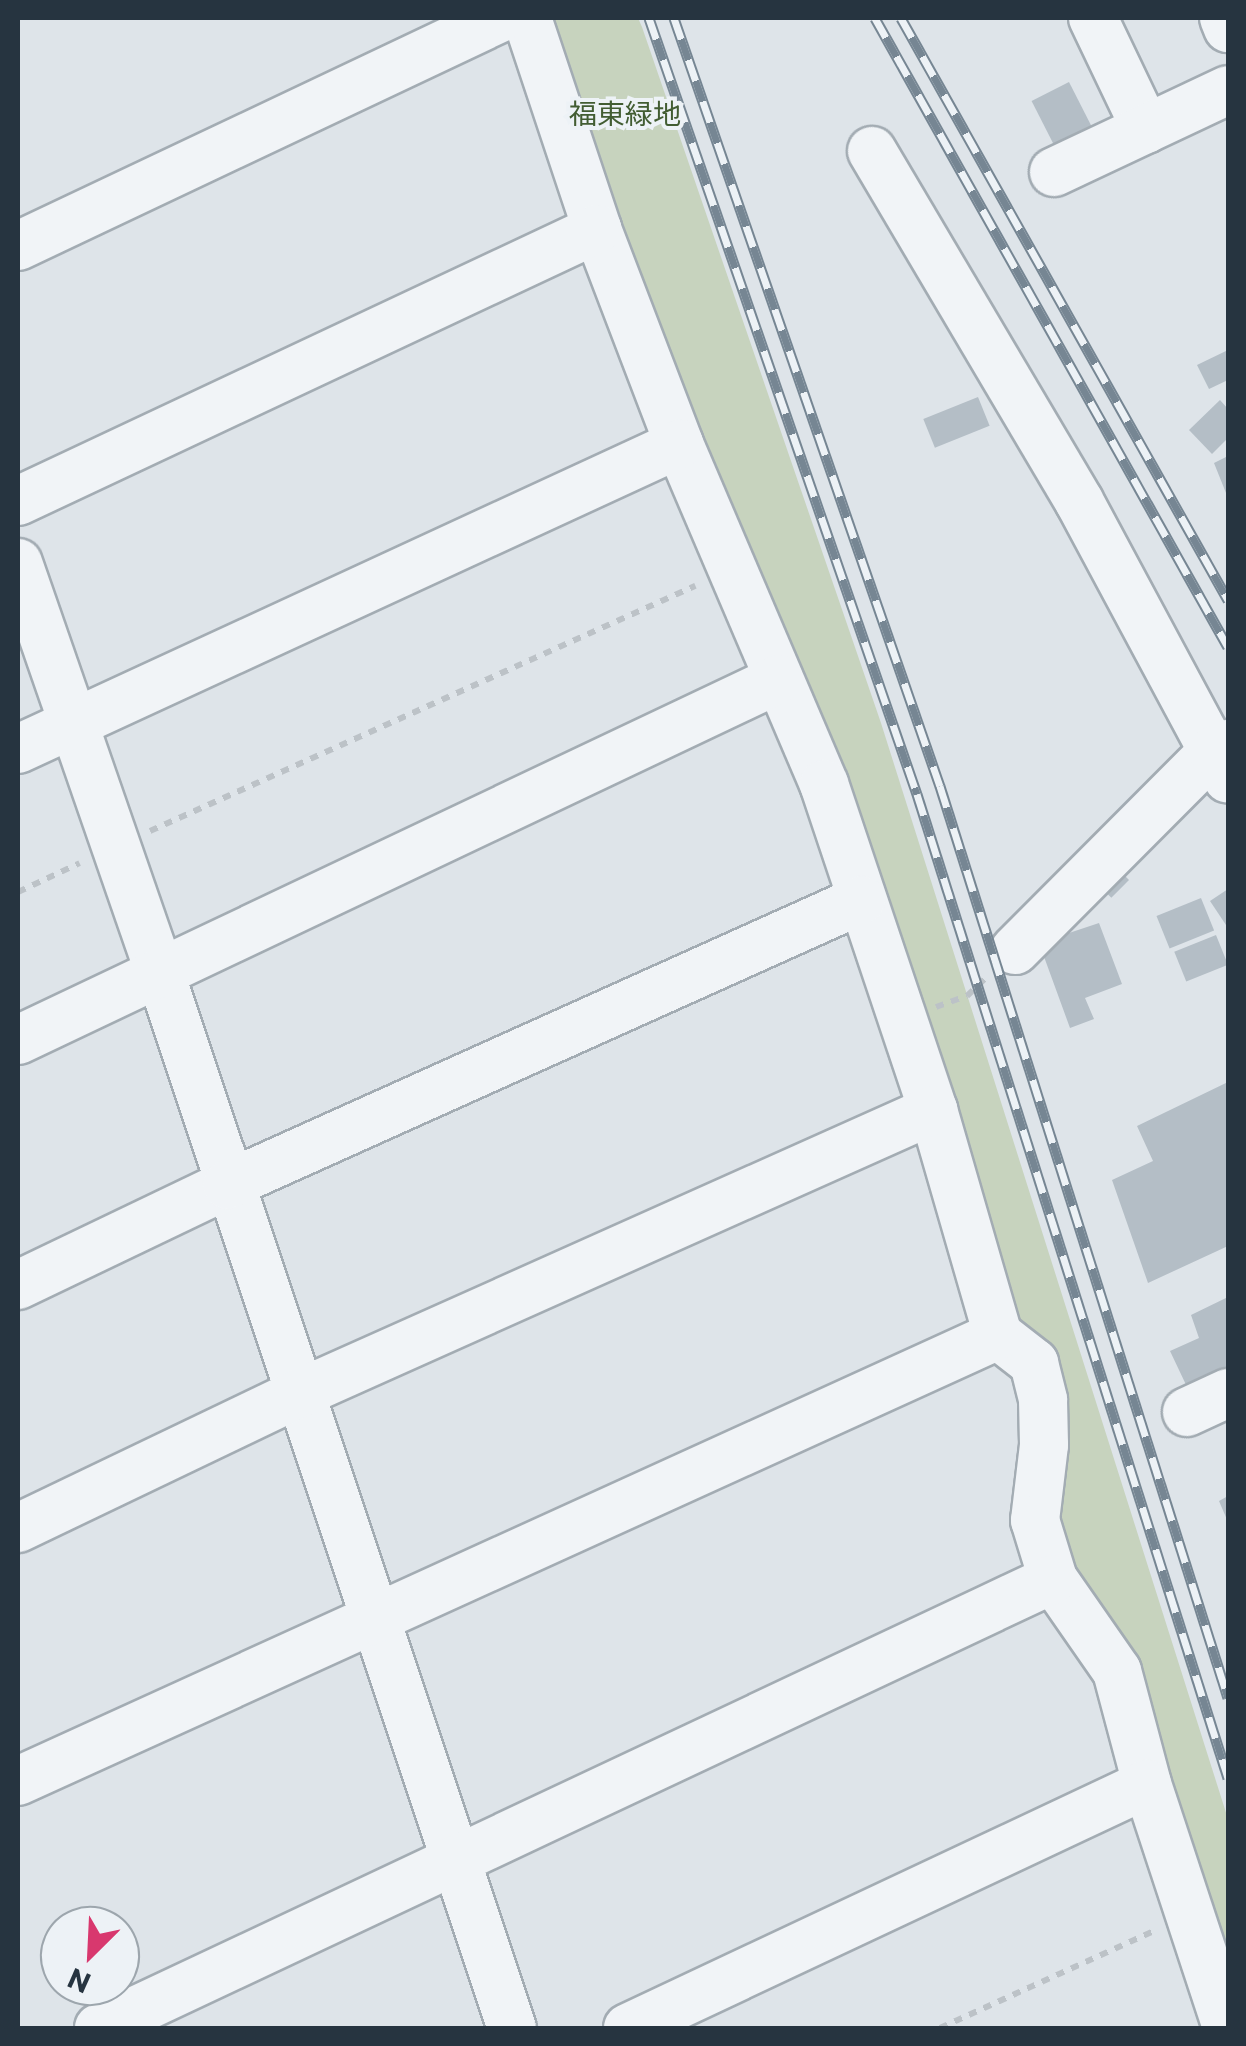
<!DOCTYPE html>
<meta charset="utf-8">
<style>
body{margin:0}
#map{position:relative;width:1246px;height:2046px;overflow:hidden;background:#dee4e9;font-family:Commissioner,"Noto Sans JP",sans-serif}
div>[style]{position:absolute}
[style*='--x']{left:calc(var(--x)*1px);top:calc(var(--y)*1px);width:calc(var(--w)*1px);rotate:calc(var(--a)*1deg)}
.green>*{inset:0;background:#c7d3be}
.building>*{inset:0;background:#b4bec6;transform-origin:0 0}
.path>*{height:6px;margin-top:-3px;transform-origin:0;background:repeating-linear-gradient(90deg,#bcc2c7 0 8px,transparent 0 16px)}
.roads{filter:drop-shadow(2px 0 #a3acb3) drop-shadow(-2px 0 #a3acb3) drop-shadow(0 2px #a3acb3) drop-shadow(0 -2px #a3acb3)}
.minor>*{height:48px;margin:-24px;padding:0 24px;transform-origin:24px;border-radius:24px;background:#f1f4f7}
.rail>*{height:11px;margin-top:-5.5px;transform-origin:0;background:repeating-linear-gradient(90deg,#edf2f6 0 22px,#768693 0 44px);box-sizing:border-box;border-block:2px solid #768693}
span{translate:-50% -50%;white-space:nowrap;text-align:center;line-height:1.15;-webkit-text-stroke:8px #edf2f6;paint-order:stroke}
.park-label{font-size:28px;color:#425d32}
.frame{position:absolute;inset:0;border:20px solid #263440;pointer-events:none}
.north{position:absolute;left:40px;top:1906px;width:100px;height:100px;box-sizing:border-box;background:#edf2f6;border:2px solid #9da6ad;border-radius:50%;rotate:204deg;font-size:28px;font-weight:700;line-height:40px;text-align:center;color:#263440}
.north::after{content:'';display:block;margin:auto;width:35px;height:45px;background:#d8386e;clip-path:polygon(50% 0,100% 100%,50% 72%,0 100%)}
</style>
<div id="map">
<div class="green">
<div style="clip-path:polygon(546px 18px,638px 18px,642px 27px,881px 723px,1228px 1819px,1228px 1974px,1050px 1521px,1052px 1357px,1042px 1338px,1020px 1322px,922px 1014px,647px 313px)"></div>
</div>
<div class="building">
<div style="left:1069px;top:82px;width:53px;height:42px;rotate:63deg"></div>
<div style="clip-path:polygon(1228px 350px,1228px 380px,1209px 389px,1197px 365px)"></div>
<div style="left:978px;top:397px;width:31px;height:59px;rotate:68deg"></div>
<div style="clip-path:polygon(1220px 400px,1228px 409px,1228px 438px,1212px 454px,1189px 430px)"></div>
<div style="clip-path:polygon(1228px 456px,1228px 498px,1214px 463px)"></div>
<div style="left:1117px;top:868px;width:17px;height:25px;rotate:45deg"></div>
<div style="clip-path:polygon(1228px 889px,1228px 928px,1210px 901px)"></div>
<div style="left:1201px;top:898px;width:35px;height:48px;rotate:68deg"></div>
<div style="clip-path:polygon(1099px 923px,1122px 984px,1085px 998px,1094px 1019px,1070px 1028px,1039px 943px)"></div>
<div style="left:1216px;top:935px;width:32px;height:45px;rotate:68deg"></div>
<div style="clip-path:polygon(1228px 1082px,1228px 1246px,1148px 1283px,1112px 1180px,1153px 1161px,1137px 1126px)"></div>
<div style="clip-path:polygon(1228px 1297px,1228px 1369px,1188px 1389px,1170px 1351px,1199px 1338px,1191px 1315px)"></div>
<div style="clip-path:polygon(1228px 1496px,1228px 1522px,1219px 1501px)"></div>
</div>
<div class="path">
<div style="--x:150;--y:831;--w:598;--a:-24.21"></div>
<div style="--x:18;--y:892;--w:68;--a:-25.1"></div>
<div style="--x:936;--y:1007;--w:33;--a:-20"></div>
<div style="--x:967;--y:996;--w:30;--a:-44"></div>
<div style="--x:940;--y:2028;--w:233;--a:-24.4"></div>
</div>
<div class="roads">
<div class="minor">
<div style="--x:527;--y:18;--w:222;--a:71.6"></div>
<div style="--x:597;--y:229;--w:230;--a:69.1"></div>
<div style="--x:679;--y:444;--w:370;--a:66.9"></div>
<div style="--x:824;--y:784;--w:344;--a:71.5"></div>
<div style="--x:933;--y:1110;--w:234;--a:73.9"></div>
<div style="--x:998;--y:1335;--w:46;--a:37.9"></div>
<div style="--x:1034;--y:1363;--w:38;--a:76"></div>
<div style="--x:1043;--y:1400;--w:45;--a:88.7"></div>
<div style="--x:1044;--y:1445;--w:76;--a:96.8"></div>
<div style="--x:1035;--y:1520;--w:62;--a:73"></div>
<div style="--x:1053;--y:1579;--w:112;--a:55.2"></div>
<div style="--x:1117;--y:1671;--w:117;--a:75.1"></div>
<div style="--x:1147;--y:1784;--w:257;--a:71.8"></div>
<div style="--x:1093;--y:18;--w:123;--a:64.5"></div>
<div style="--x:1224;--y:18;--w:11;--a:68"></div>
<div style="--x:872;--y:151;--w:407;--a:59.4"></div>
<div style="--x:1079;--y:501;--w:315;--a:61.8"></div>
<div style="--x:1054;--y:172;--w:192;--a:-25.2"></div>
<div style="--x:18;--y:246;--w:533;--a:-25.32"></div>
<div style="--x:18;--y:501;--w:640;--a:-25.16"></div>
<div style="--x:18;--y:563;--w:434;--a:70.9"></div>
<div style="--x:160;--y:973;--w:1112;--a:71.55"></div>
<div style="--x:18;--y:749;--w:728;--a:-24.77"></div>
<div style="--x:1015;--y:950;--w:281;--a:-45.1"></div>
<div style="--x:1213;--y:751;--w:17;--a:-25"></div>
<div style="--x:18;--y:1040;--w:842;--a:-25.38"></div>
<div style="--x:18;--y:1285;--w:232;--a:-25.6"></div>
<div style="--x:227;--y:1185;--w:695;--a:-24.21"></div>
<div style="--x:1187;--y:1412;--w:45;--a:-24.9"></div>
<div style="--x:18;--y:1528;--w:310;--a:-25.6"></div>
<div style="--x:298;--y:1394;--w:696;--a:-24.1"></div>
<div style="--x:18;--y:1781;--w:1077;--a:-24.47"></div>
<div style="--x:99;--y:2028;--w:1054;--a:-25.2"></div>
<div style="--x:628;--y:2028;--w:573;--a:-25.18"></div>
</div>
</div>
<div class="rail">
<div style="--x:649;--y:18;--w:821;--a:70.95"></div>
<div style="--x:917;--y:794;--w:1032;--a:72.46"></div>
<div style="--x:674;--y:18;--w:813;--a:70.9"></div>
<div style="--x:940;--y:786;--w:956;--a:72.47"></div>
<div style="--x:875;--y:18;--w:721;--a:60.7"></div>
<div style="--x:901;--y:18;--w:668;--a:60.67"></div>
</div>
<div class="park-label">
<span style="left:625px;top:113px">福東緑地</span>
</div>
<div class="frame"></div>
<div class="north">N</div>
</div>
